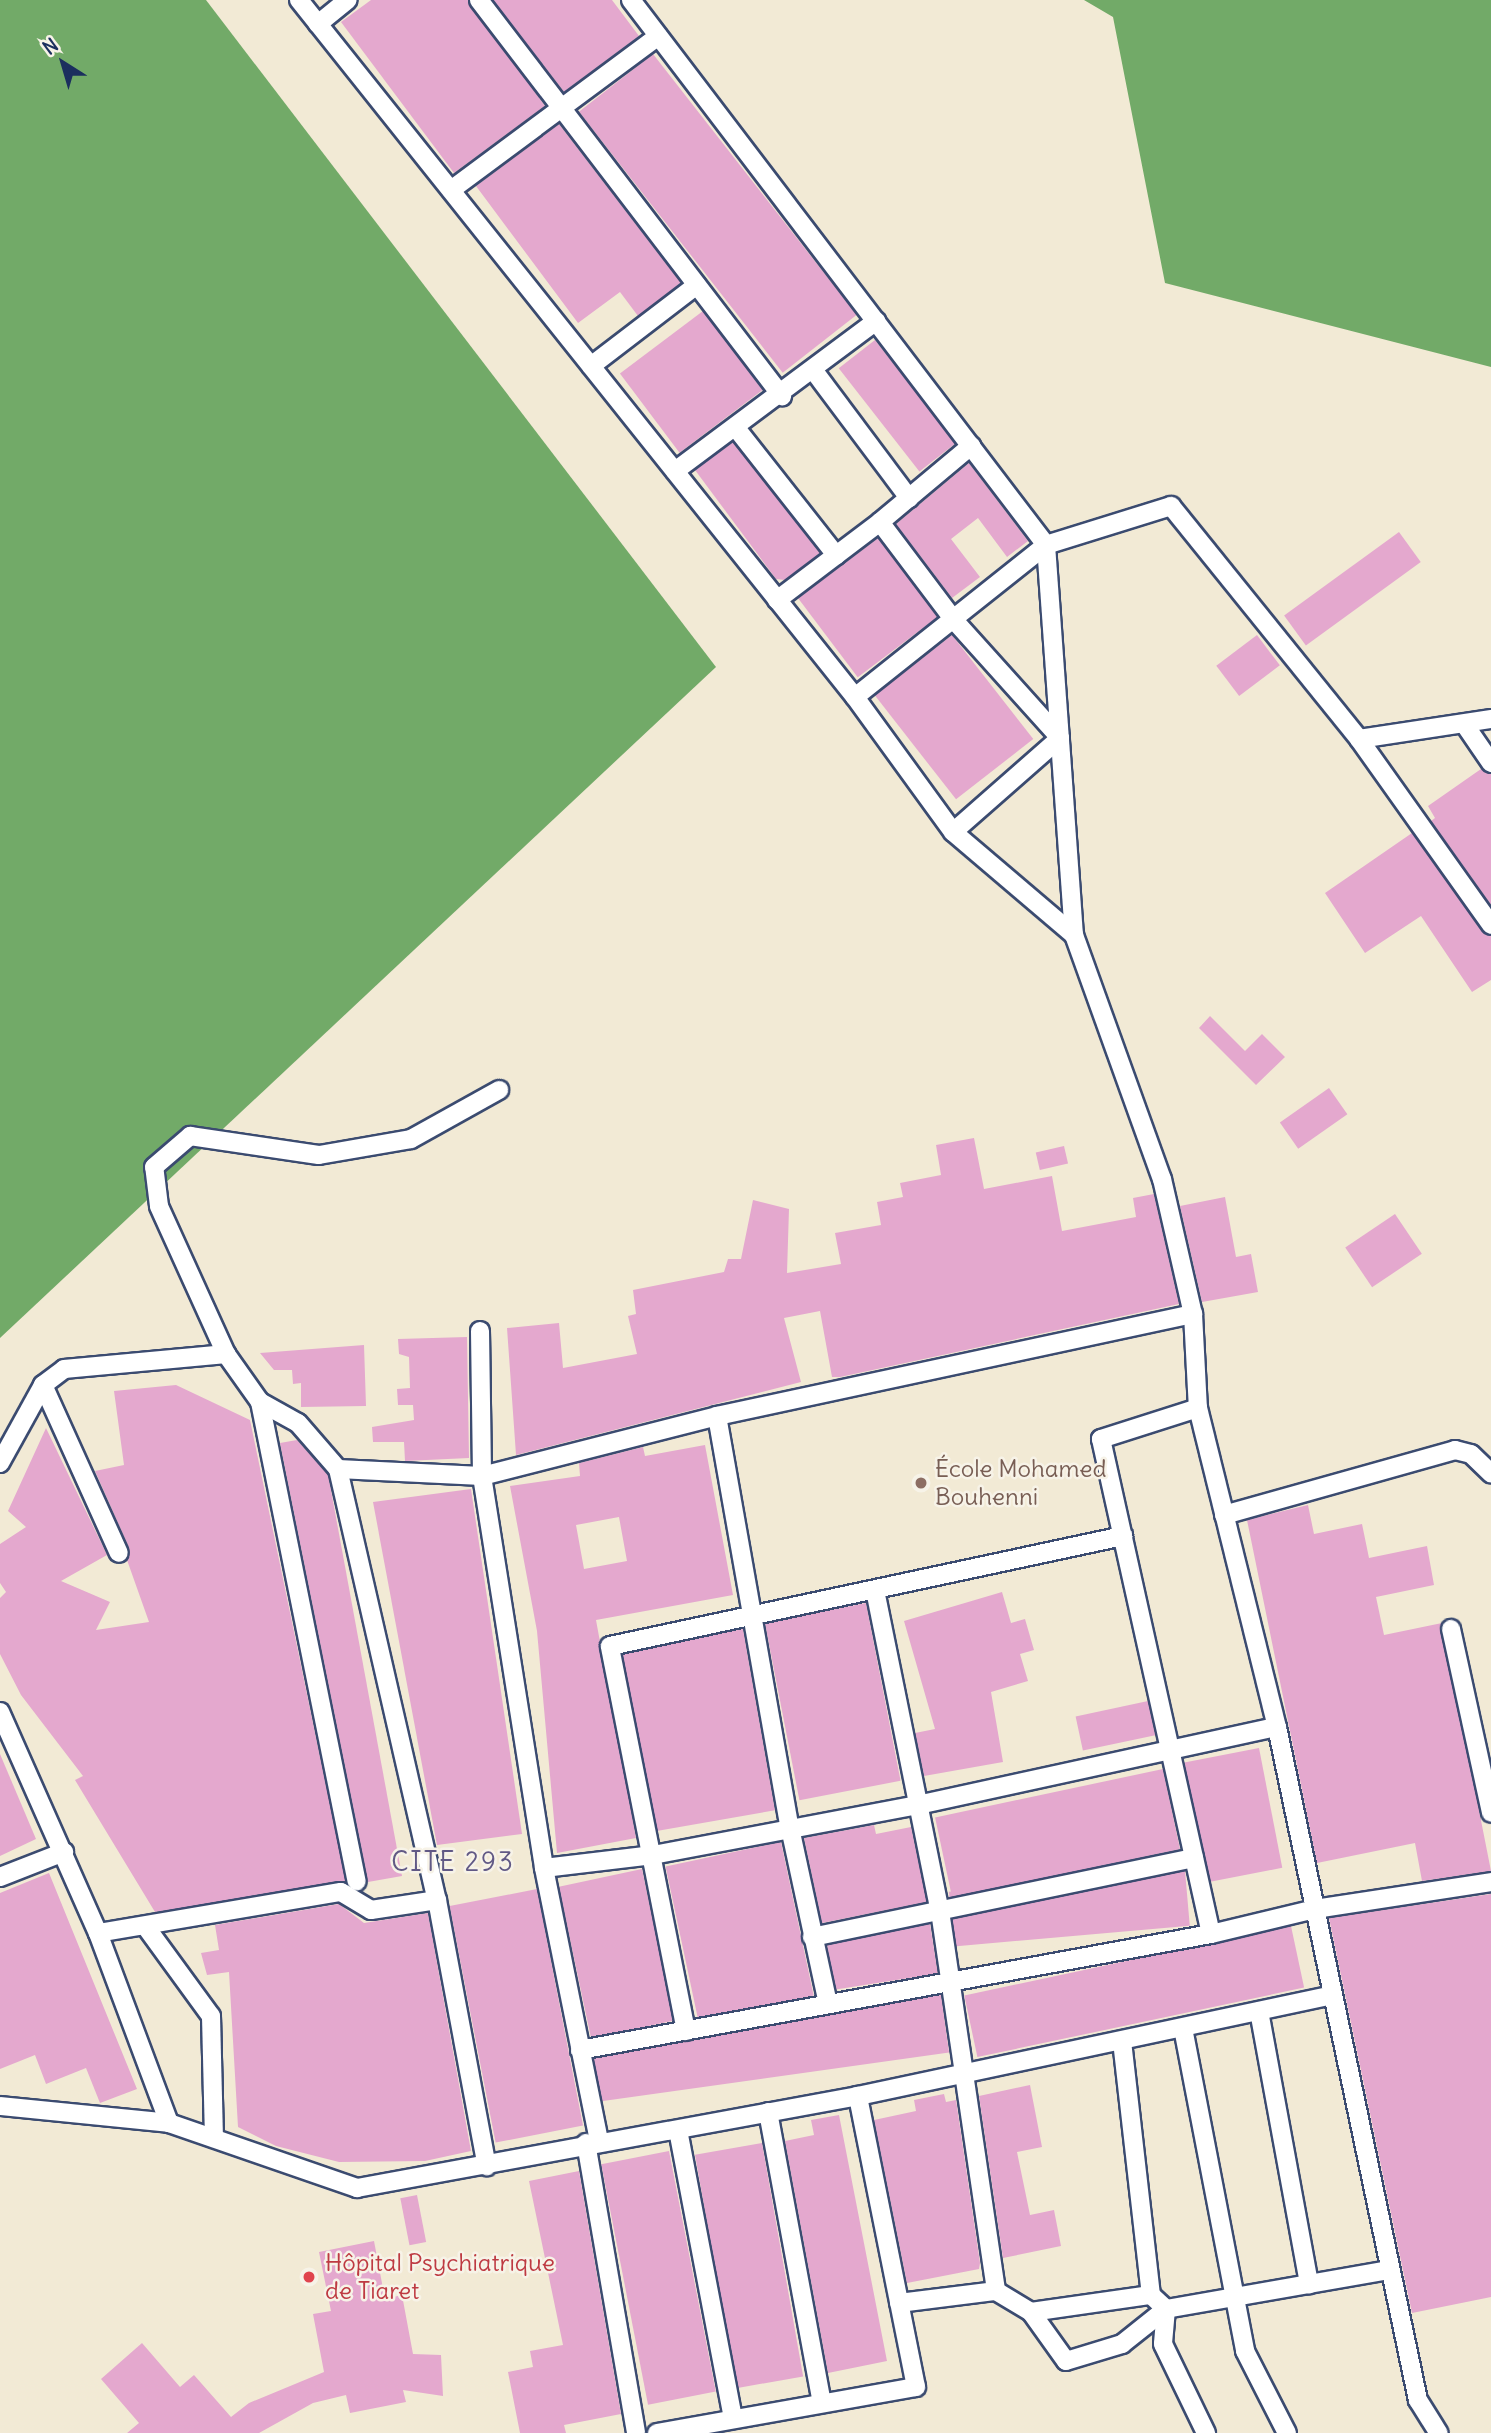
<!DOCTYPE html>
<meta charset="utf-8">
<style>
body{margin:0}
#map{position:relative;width:1491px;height:2433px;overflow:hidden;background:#f2ead5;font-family:Delius,sans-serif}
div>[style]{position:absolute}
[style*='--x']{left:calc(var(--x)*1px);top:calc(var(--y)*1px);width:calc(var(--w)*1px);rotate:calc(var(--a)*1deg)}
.forest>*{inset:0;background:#72aa68}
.building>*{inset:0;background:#e4a8ce;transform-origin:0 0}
.roads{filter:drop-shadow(2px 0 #3b4b70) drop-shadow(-2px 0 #3b4b70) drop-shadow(0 2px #3b4b70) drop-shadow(0 -2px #3b4b70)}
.street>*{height:18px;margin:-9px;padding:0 9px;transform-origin:9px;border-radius:9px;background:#fff}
.dots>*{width:19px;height:19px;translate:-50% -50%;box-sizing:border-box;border:4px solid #f7f3e8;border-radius:50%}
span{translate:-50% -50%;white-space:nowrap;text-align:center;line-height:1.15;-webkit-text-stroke:5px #f7f3e8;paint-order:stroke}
.education-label{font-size:24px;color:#785e54}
.left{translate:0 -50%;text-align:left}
.health-label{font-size:24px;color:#be3a42}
.neighbourhood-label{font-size:26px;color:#615985;letter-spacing:2px}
.north{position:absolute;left:28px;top:28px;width:70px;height:70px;-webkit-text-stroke:5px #f7f3e8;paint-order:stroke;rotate:323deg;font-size:19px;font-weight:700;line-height:28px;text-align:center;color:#1b2f5e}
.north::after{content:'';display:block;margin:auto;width:24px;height:32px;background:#1b2f5e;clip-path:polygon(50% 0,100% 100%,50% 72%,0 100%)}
</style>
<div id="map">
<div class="forest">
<div style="clip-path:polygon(0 0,206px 0,716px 667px,0 1338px)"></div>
<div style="clip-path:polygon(1084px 0,1491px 0,1491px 367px,1165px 283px,1113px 17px)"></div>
</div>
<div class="building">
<div style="clip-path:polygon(371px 0,468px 0,545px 106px,454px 173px,341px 22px)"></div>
<div style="clip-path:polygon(493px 0,612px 0,639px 36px,564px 92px)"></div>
<div style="left:653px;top:54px;width:331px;height:94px;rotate:52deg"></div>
<div style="clip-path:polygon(559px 124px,681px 283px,638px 316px,620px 292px,578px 323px,476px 186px)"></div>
<div style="left:703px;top:311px;width:99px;height:104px;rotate:53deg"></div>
<div style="left:875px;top:340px;width:131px;height:46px;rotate:52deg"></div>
<div style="clip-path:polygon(733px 442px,820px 553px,785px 580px,776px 579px,695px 470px)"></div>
<div style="clip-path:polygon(969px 463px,1028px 541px,1007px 557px,978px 518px,951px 539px,980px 577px,952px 598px,896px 524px)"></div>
<div style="left:1399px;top:532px;width:37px;height:142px;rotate:54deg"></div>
<div style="left:878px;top:538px;width:99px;height:100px;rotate:53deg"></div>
<div style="left:952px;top:635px;width:132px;height:98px;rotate:52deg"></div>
<div style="left:1257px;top:635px;width:38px;height:51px;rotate:53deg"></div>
<div style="clip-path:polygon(1481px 769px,1491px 774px,1491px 905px,1431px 821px,1435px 818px,1428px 806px)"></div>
<div style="clip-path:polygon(1412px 833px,1491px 936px,1491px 980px,1472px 992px,1421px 916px,1365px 953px,1325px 893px)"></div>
<div style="clip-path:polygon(1210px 1016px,1245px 1051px,1262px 1034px,1285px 1057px,1256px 1085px,1199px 1028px)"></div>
<div style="left:1329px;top:1088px;width:32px;height:60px;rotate:55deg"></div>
<div style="clip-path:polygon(974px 1138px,984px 1189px,1052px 1176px,1062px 1231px,1136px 1217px,1133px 1198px,1154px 1194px,1179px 1304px,840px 1377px,832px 1377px,820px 1311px,784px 1318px,801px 1382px,516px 1455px,507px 1328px,559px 1323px,563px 1368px,637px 1354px,628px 1316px,636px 1314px,633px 1290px,724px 1272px,728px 1259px,741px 1259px,753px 1200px,789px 1209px,787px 1273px,841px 1264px,835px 1233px,881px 1225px,877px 1202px,903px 1197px,900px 1183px,941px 1175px,936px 1145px)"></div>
<div style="left:1064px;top:1146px;width:18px;height:29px;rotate:77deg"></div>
<div style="clip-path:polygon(1225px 1197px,1236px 1257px,1251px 1254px,1258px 1292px,1202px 1302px,1180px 1206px)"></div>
<div style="left:1395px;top:1214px;width:48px;height:60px;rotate:56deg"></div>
<div style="clip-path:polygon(467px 1337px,469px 1458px,405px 1461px,404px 1442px,373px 1442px,372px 1427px,414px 1420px,413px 1405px,398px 1405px,397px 1389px,410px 1388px,409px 1357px,399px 1354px,398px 1339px)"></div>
<div style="clip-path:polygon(364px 1345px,366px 1406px,301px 1407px,301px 1383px,293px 1384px,292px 1370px,274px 1370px,260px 1353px)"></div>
<div style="clip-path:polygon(176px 1385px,250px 1420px,346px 1882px,155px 1912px,75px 1780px,83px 1776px,21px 1695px,0 1654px,0 1598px,6px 1592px,0 1583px,0 1544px,26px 1527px,8px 1511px,46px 1428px,107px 1555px,61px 1581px,110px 1602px,96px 1630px,149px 1622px,127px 1560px,129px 1548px,95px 1471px,124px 1465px,114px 1391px)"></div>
<div style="clip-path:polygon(297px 1440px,328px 1474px,402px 1876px,368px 1882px,280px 1443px)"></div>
<div style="clip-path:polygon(evenodd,705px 1445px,733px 1595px,596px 1620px,636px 1838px,557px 1853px,537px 1631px,510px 1486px,580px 1476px,579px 1463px,643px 1447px,645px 1456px,705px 1445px,619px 1517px,627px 1561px,584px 1569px,576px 1525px,619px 1517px)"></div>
<div style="clip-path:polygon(471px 1489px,522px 1834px,437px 1845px,373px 1502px)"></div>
<div style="clip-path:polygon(1308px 1505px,1314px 1534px,1362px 1524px,1369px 1558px,1427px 1546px,1434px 1585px,1376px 1597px,1384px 1635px,1442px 1623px,1491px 1871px,1422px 1881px,1415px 1843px,1317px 1863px,1247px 1520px)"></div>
<div style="clip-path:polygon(1002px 1592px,1011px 1623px,1025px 1619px,1034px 1650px,1020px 1654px,1028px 1681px,991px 1692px,1003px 1762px,924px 1776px,915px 1733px,935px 1729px,904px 1621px)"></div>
<div style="left:866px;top:1603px;width:181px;height:103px;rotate:79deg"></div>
<div style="left:743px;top:1629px;width:184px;height:123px;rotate:80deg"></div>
<div style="left:1148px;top:1701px;width:35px;height:74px;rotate:78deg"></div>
<div style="left:1259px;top:1748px;width:122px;height:76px;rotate:79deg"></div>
<div style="clip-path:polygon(0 1754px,36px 1839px,0 1856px)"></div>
<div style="left:1163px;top:1769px;width:82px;height:233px;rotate:78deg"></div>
<div style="clip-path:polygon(874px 1825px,876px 1834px,911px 1827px,927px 1902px,822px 1923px,804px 1838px)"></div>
<div style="left:781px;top:1842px;width:157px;height:118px;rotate:78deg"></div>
<div style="left:642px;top:1869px;width:155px;height:85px;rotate:78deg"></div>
<div style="left:1185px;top:1871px;width:55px;height:237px;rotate:85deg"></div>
<div style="clip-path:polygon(49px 1873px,137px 2089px,100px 2103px,86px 2068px,46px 2084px,35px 2055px,0 2069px,0 1893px)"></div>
<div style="left:537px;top:1889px;width:241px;height:89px;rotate:79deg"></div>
<div style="clip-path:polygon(1491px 1894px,1491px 2297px,1412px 2313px,1329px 1918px)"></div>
<div style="clip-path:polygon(339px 1904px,364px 1923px,428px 1913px,471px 2151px,425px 2161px,339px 2162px,276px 2146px,238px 2127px,229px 1972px,207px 1975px,201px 1953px,219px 1950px,215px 1925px)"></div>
<div style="left:930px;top:1924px;width:50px;height:105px;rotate:81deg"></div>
<div style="left:1291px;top:1926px;width:63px;height:334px;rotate:78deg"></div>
<div style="left:941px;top:1995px;width:58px;height:353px;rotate:82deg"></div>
<div style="clip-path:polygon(1030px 2085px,1042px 2147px,1017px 2152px,1030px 2215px,1054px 2210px,1061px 2246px,1003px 2258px,979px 2096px)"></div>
<div style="clip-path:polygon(944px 2094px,946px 2102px,956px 2100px,980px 2263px,979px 2269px,907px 2283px,874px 2120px,916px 2111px,914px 2100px)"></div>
<div style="clip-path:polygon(839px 2115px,887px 2361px,828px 2373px,785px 2141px,814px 2135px,811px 2120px)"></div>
<div style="left:762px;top:2143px;width:237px;height:68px;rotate:80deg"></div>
<div style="left:669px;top:2151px;width:245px;height:69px;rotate:79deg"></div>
<div style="clip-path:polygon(579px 2171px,621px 2414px,564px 2425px,566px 2433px,520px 2433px,508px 2372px,533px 2367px,530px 2351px,563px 2345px,529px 2181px)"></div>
<div style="left:417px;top:2195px;width:48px;height:17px;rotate:79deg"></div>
<div style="clip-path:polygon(374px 2241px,385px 2299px,402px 2295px,413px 2354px,441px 2355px,443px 2396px,403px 2390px,406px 2402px,350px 2413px,346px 2395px,313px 2403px,259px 2433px,127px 2433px,139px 2423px,101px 2379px,142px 2343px,180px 2387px,194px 2375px,231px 2417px,249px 2403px,324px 2372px,313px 2314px,331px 2311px,319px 2252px)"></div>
</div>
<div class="roads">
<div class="street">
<div style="--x:299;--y:0;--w:892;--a:51.42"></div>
<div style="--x:855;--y:697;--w:167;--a:54"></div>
<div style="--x:953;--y:832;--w:159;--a:40.4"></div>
<div style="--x:479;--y:0;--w:499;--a:52.6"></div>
<div style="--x:631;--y:0;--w:685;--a:52.71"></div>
<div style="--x:1046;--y:545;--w:391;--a:85.9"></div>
<div style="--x:1074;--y:935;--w:259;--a:70.2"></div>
<div style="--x:1162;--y:1179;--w:139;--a:77.1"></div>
<div style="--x:1193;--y:1314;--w:94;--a:87"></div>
<div style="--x:1198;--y:1408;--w:329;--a:76.1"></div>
<div style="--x:1277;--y:1727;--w:688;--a:78.17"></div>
<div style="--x:1418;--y:2400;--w:39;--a:58"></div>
<div style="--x:318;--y:24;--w:38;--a:-39"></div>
<div style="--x:451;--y:190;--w:258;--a:-36.6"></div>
<div style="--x:591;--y:366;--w:133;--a:-37.4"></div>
<div style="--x:814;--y:371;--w:159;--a:53.2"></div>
<div style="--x:736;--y:428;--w:162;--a:51.8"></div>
<div style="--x:675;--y:471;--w:251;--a:-36.7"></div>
<div style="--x:880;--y:522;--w:119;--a:-39.9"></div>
<div style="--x:777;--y:600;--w:129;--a:-37.1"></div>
<div style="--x:880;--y:522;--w:121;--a:53"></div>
<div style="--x:953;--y:619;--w:160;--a:48"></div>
<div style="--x:1060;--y:738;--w:142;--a:138.7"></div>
<div style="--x:855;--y:697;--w:244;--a:-38.5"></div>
<div style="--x:1046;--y:545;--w:131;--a:-17.3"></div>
<div style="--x:1171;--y:506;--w:299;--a:51.1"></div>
<div style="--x:1359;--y:739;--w:228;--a:54.6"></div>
<div style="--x:1465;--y:725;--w:46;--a:55.6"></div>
<div style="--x:1359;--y:739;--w:134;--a:-8.6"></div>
<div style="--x:480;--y:1331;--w:145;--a:89.2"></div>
<div style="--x:482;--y:1476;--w:397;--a:81"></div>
<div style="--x:544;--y:1868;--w:278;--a:78.6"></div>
<div style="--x:226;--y:1354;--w:162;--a:-114.4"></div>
<div style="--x:159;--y:1206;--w:39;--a:-97"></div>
<div style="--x:154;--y:1167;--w:48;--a:-40.7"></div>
<div style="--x:190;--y:1136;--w:130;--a:8.4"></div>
<div style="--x:319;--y:1155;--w:93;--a:-9.9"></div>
<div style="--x:411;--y:1139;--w:101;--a:-29.1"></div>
<div style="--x:43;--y:1385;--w:184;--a:65.7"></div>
<div style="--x:260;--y:1402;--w:489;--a:78.6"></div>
<div style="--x:1198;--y:1408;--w:102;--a:162.3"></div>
<div style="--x:1101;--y:1439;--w:507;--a:77.47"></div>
<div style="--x:717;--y:1416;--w:418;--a:80"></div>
<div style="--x:790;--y:1828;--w:180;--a:77.8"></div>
<div style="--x:0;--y:1463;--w:89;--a:-61.1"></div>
<div style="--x:43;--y:1385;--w:26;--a:-37"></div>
<div style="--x:64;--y:1369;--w:163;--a:-5.3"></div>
<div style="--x:226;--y:1354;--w:59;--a:54.7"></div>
<div style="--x:260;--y:1402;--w:43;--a:28.9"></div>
<div style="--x:298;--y:1423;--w:61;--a:49"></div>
<div style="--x:338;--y:1469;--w:144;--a:2.8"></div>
<div style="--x:482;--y:1476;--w:243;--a:-14.3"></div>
<div style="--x:717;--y:1416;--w:487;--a:-12.1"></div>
<div style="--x:338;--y:1469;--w:442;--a:77.1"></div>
<div style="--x:437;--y:1900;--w:271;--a:79.4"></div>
<div style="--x:1224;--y:1515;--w:240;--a:-15.7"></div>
<div style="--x:1455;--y:1450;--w:16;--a:14"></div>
<div style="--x:1471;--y:1454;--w:28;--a:44"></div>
<div style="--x:875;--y:1590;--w:328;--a:78.6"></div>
<div style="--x:940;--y:1911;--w:384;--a:81.6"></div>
<div style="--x:996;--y:2291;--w:41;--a:31"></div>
<div style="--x:1031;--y:2312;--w:121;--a:-8.1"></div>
<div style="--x:1451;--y:1629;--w:188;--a:77.7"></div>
<div style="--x:0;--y:1712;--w:242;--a:66.1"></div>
<div style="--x:98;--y:1933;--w:203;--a:69.5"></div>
<div style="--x:169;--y:2123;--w:199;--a:19.1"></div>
<div style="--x:357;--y:2188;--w:509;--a:-10.41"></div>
<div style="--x:858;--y:2096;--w:485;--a:-12"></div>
<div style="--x:544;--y:1868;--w:110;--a:-6.8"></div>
<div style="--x:653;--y:1855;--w:270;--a:-10.7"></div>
<div style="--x:918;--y:1805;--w:367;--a:-12.3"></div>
<div style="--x:0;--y:1877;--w:69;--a:-21.3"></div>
<div style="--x:146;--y:1927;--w:110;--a:53.9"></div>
<div style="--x:211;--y:2016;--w:122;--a:88.6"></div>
<div style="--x:98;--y:1933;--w:246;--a:-9.6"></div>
<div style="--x:341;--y:1892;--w:35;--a:31"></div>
<div style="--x:371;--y:1910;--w:67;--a:-8.6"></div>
<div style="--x:812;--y:1937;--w:390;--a:-11.7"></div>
<div style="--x:1259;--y:2011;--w:278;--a:79.6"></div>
<div style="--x:1183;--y:2028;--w:329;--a:79.1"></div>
<div style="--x:1245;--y:2351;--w:92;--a:62.9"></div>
<div style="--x:686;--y:2031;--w:392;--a:-101.2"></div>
<div style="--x:610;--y:1646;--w:525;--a:-12.1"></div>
<div style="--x:1122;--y:2041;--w:256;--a:83.5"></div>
<div style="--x:1151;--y:2295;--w:21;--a:43"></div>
<div style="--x:1166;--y:2309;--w:227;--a:-9.9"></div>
<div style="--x:580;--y:2050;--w:642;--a:-10.42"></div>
<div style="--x:1211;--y:1934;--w:107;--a:-13.5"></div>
<div style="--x:1315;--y:1909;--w:178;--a:-8.7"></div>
<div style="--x:0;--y:2106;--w:170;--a:5.7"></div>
<div style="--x:768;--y:2112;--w:296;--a:79.5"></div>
<div style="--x:678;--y:2130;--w:293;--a:79.2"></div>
<div style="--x:586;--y:2143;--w:294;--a:80.2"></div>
<div style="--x:899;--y:2303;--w:98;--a:-7.1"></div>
<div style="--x:1166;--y:2309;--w:35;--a:95"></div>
<div style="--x:1163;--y:2344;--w:99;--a:64.2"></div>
<div style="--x:1031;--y:2312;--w:60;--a:54.5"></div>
<div style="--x:1066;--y:2361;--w:59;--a:-16.9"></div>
<div style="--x:1122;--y:2344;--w:56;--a:-38.5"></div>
<div style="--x:657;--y:2433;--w:263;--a:-10.1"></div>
<div style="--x:916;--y:2387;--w:297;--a:-101.3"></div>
</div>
</div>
<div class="dots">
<div style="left:921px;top:1483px;background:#8d6e63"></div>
<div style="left:309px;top:2277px;background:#e0444e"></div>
</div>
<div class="education-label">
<span class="left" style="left:935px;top:1483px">École Mohamed<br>Bouhenni</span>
</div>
<div class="health-label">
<span class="left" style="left:325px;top:2277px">Hôpital Psychiatrique<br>de Tiaret</span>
</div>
<div class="neighbourhood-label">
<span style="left:453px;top:1862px">CITE 293</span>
</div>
<div class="north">N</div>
</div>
